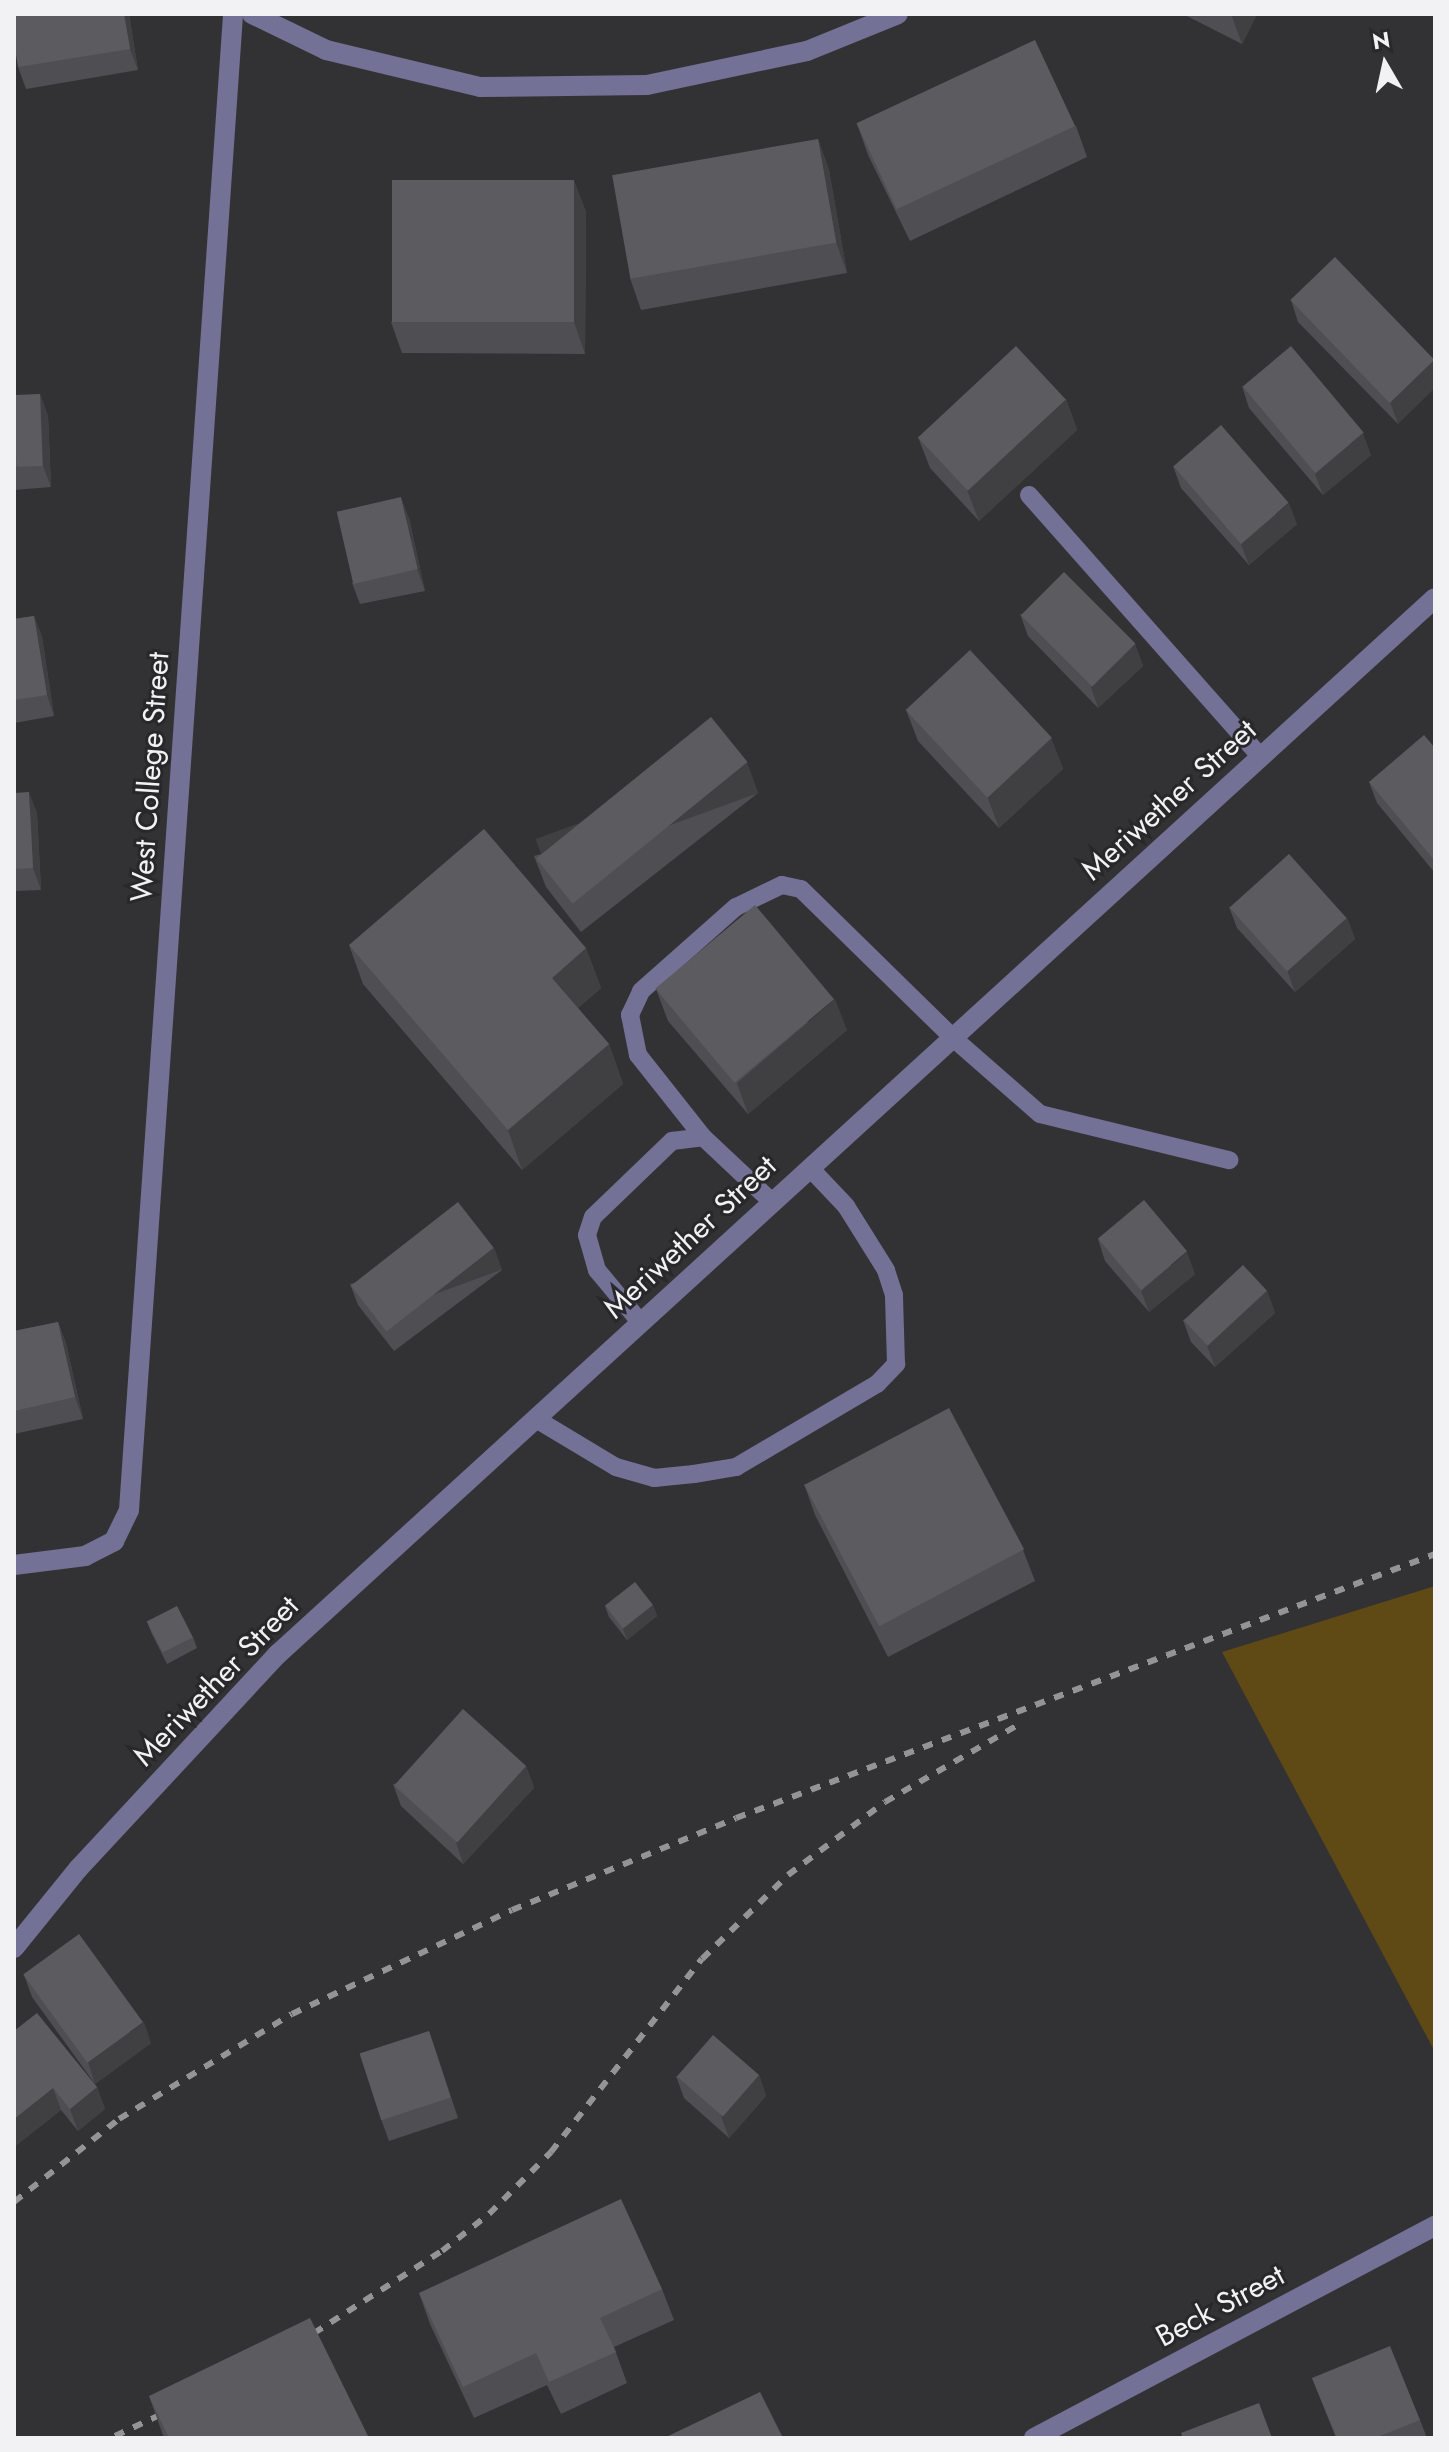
<!DOCTYPE html>
<style>
body{margin:0}
#map{position:relative;width:1449px;height:2452px;overflow:hidden;background:#323235;font-family:Jost,sans-serif}
div>[style]{position:absolute}
[style*='--x']{left:calc(var(--x)*1px);top:calc(var(--y)*1px);width:calc(var(--w)*1px);rotate:calc(var(--a)*1deg)}
.green>*{inset:0;background:#5f4914}
.service>*{height:18px;margin:-9px;padding:0 9px;transform-origin:9px;border-radius:9px;background:#737196}
.minor>*{height:20px;margin:-10px;padding:0 10px;transform-origin:10px;border-radius:10px;background:#737196}
.tertiary>*{height:20px;margin:-10px;padding:0 10px;transform-origin:10px;border-radius:10px;background:#737196}
.rail>*{height:6px;margin-top:-3px;transform-origin:0;background:repeating-linear-gradient(90deg,#949496 0 10px,transparent 0 20px)}
.wall>*{inset:0;background:#4f4f53}
.shaded-wall>*{inset:0;background:#404043;transform-origin:0 0}
.building>*{inset:0;background:#5c5c60;transform-origin:0 0}
span{translate:-50% -50%;white-space:nowrap;text-align:center;line-height:1.15;-webkit-text-stroke:6px #28282b;paint-order:stroke}
.street-label{font-size:30px;color:#f2f2f4}
.frame{position:absolute;inset:0;border:16px solid #f2f2f4;pointer-events:none}
.north{position:absolute;left:1345px;top:24px;width:80px;height:80px;-webkit-text-stroke:6px #28282b;paint-order:stroke;rotate:351deg;font-size:22px;font-weight:700;line-height:32px;text-align:center;color:#f2f2f4}
.north::after{content:'';display:block;margin:auto;width:28px;height:36px;background:#f2f2f4;clip-path:polygon(50% 0,100% 100%,50% 72%,0 100%)}
</style>
<div id="map">
<div class="green">
<div style="clip-path:polygon(1435px 1586px,1435px 2052px,1222px 1652px)"></div>
</div>
<div class="service">
<div style="--x:1029;--y:495;--w:350;--a:48.5"></div>
<div style="--x:703;--y:1137;--w:105;--a:-128.4"></div>
<div style="--x:638;--y:1055;--w:41;--a:-101.3"></div>
<div style="--x:630;--y:1015;--w:26;--a:-65"></div>
<div style="--x:641;--y:991;--w:127;--a:-41.5"></div>
<div style="--x:736;--y:907;--w:51;--a:-25.6"></div>
<div style="--x:782;--y:885;--w:19;--a:12"></div>
<div style="--x:801;--y:889;--w:211;--a:44.4"></div>
<div style="--x:952;--y:1037;--w:117;--a:41.2"></div>
<div style="--x:1040;--y:1114;--w:195;--a:13.7"></div>
<div style="--x:641;--y:1323;--w:69;--a:-129.7"></div>
<div style="--x:597;--y:1270;--w:36;--a:-106"></div>
<div style="--x:587;--y:1235;--w:19;--a:-72"></div>
<div style="--x:593;--y:1217;--w:110;--a:-43.9"></div>
<div style="--x:672;--y:1141;--w:31;--a:-7"></div>
<div style="--x:703;--y:1137;--w:96;--a:43.3"></div>
<div style="--x:536;--y:1419;--w:93;--a:31"></div>
<div style="--x:616;--y:1467;--w:40;--a:16"></div>
<div style="--x:654;--y:1478;--w:40;--a:-5.7"></div>
<div style="--x:694;--y:1474;--w:43;--a:-9.5"></div>
<div style="--x:736;--y:1467;--w:164;--a:-30.5"></div>
<div style="--x:877;--y:1384;--w:28;--a:-46"></div>
<div style="--x:896;--y:1364;--w:69;--a:-91.7"></div>
<div style="--x:894;--y:1295;--w:26;--a:-108"></div>
<div style="--x:886;--y:1270;--w:75;--a:-122"></div>
<div style="--x:846;--y:1206;--w:52;--a:-133.5"></div>
</div>
<div class="minor">
<div style="--x:252;--y:14;--w:82;--a:25.9"></div>
<div style="--x:326;--y:50;--w:158;--a:13.5"></div>
<div style="--x:480;--y:87;--w:167;--a:-0.7"></div>
<div style="--x:647;--y:85;--w:164;--a:-12"></div>
<div style="--x:807;--y:51;--w:98;--a:-22.1"></div>
<div style="--x:14;--y:1565;--w:72;--a:-7.2"></div>
<div style="--x:85;--y:1556;--w:33;--a:-27"></div>
<div style="--x:114;--y:1541;--w:34;--a:-64"></div>
<div style="--x:129;--y:1510;--w:1500;--a:-86.02"></div>
<div style="--x:1034;--y:2438;--w:454;--a:-27.9"></div>
</div>
<div class="tertiary">
<div style="--x:14;--y:1948;--w:102;--a:-51"></div>
<div style="--x:78;--y:1869;--w:294;--a:-47.1"></div>
<div style="--x:278;--y:1654;--w:1566;--a:-42.39"></div>
</div>
<div class="rail">
<div style="--x:14;--y:2202;--w:134;--a:-38.3"></div>
<div style="--x:119;--y:2119;--w:202;--a:-31.3"></div>
<div style="--x:292;--y:2014;--w:243;--a:-25.3"></div>
<div style="--x:512;--y:1910;--w:242;--a:-22.3"></div>
<div style="--x:736;--y:1818;--w:747;--a:-20.69"></div>
<div style="--x:297;--y:2344;--w:172;--a:-32.7"></div>
<div style="--x:442;--y:2251;--w:60;--a:-38.2"></div>
<div style="--x:489;--y:2214;--w:88;--a:-45"></div>
<div style="--x:551;--y:2152;--w:245;--a:-52"></div>
<div style="--x:702;--y:1959;--w:120;--a:-44.3"></div>
<div style="--x:788;--y:1875;--w:121;--a:-37"></div>
<div style="--x:885;--y:1802;--w:154;--a:-30.1"></div>
<div style="--x:115;--y:2436;--w:68;--a:-25.1"></div>
</div>
<div class="wall">
<div style="clip-path:polygon(129px 14px,138px 70px,26px 89px,18px 67px)"></div>
<div style="clip-path:polygon(1183px 14px,1257px 14px,1242px 44px)"></div>
<div style="clip-path:polygon(857px 124px,1076px 126px,1087px 157px,910px 241px,868px 155px)"></div>
<div style="clip-path:polygon(818px 139px,829px 170px,847px 273px,641px 310px,630px 278px)"></div>
<div style="clip-path:polygon(574px 181px,586px 212px,585px 354px,402px 353px,391px 322px)"></div>
<div style="clip-path:polygon(1291px 300px,1435px 359px,1398px 424px,1298px 322px)"></div>
<div style="clip-path:polygon(1242px 386px,1371px 455px,1323px 495px,1249px 408px)"></div>
<div style="clip-path:polygon(40px 394px,48px 416px,51px 487px,14px 490px,14px 396px)"></div>
<div style="clip-path:polygon(1066px 399px,1077px 430px,979px 521px,930px 468px,918px 437px)"></div>
<div style="clip-path:polygon(1173px 466px,1297px 524px,1249px 565px,1181px 488px)"></div>
<div style="clip-path:polygon(409px 518px,425px 591px,360px 604px,352px 583px)"></div>
<div style="clip-path:polygon(1020px 614px,1135px 644px,1143px 666px,1098px 708px,1028px 636px)"></div>
<div style="clip-path:polygon(34px 616px,42px 637px,54px 716px,14px 723px,14px 619px)"></div>
<div style="clip-path:polygon(906px 710px,1051px 738px,1063px 769px,999px 828px,918px 741px)"></div>
<div style="clip-path:polygon(1435px 748px,1435px 873px,1377px 803px,1369px 782px)"></div>
<div style="clip-path:polygon(14px 793px,37px 813px,41px 890px,14px 891px)"></div>
<div style="clip-path:polygon(758px 793px,581px 932px,546px 887px,534px 856px)"></div>
<div style="clip-path:polygon(1229px 907px,1347px 918px,1355px 939px,1295px 992px,1237px 928px)"></div>
<div style="clip-path:polygon(349px 945px,586px 948px,601px 988px,578px 1008px,609px 1044px,623px 1084px,522px 1170px,363px 984px)"></div>
<div style="clip-path:polygon(656px 989px,847px 1030px,748px 1114px,668px 1021px)"></div>
<div style="clip-path:polygon(1098px 1239px,1195px 1274px,1149px 1312px,1105px 1261px)"></div>
<div style="clip-path:polygon(494px 1248px,502px 1270px,394px 1351px,358px 1305px,350px 1284px)"></div>
<div style="clip-path:polygon(1267px 1291px,1275px 1313px,1215px 1367px,1191px 1342px,1183px 1320px)"></div>
<div style="clip-path:polygon(58px 1322px,66px 1343px,83px 1419px,14px 1434px,14px 1331px)"></div>
<div style="clip-path:polygon(804px 1484px,1023px 1550px,1035px 1581px,888px 1657px,815px 1515px)"></div>
<div style="clip-path:polygon(653px 1605px,657px 1616px,627px 1640px,609px 1617px,605px 1606px)"></div>
<div style="clip-path:polygon(147px 1621px,193px 1637px,197px 1648px,167px 1664px,151px 1632px)"></div>
<div style="clip-path:polygon(526px 1766px,534px 1788px,463px 1864px,401px 1806px,393px 1784px)"></div>
<div style="clip-path:polygon(24px 1975px,151px 2043px,95px 2084px,32px 1997px)"></div>
<div style="clip-path:polygon(14px 2031px,97px 2087px,105px 2109px,78px 2131px,61px 2110px,14px 2147px)"></div>
<div style="clip-path:polygon(429px 2031px,458px 2118px,389px 2141px,381px 2119px)"></div>
<div style="clip-path:polygon(759px 2075px,766px 2096px,729px 2138px,684px 2098px,676px 2076px)"></div>
<div style="clip-path:polygon(662px 2289px,674px 2320px,614px 2347px,627px 2383px,561px 2414px,547px 2385px,474px 2418px,430px 2324px,419px 2293px)"></div>
<div style="clip-path:polygon(1312px 2378px,1420px 2420px,1427px 2438px,1336px 2438px)"></div>
<div style="clip-path:polygon(149px 2396px,369px 2438px,164px 2438px)"></div>
</div>
<div class="shaded-wall">
<div style="clip-path:polygon(124px 14px,129px 14px,138px 70px,130px 49px)"></div>
<div style="clip-path:polygon(1231px 14px,1257px 14px,1242px 44px)"></div>
<div style="clip-path:polygon(818px 139px,829px 170px,847px 273px,836px 242px)"></div>
<div style="clip-path:polygon(574px 181px,586px 212px,585px 354px,574px 322px)"></div>
<div style="clip-path:polygon(1435px 359px,1435px 388px,1398px 424px,1390px 402px)"></div>
<div style="clip-path:polygon(40px 394px,48px 416px,51px 487px,43px 466px)"></div>
<div style="clip-path:polygon(1066px 399px,1077px 430px,979px 521px,967px 490px)"></div>
<div style="clip-path:polygon(1363px 433px,1371px 455px,1323px 495px,1315px 474px)"></div>
<div style="clip-path:polygon(401px 497px,409px 518px,425px 591px,417px 569px)"></div>
<div style="clip-path:polygon(1289px 503px,1297px 524px,1249px 565px,1241px 544px)"></div>
<div style="clip-path:polygon(34px 616px,42px 637px,54px 716px,47px 695px)"></div>
<div style="clip-path:polygon(1135px 644px,1143px 666px,1098px 708px,1091px 687px)"></div>
<div style="clip-path:polygon(1051px 738px,1063px 769px,999px 828px,987px 796px)"></div>
<div style="left:747px;top:762px;width:33px;height:225px;rotate:70deg"></div>
<div style="clip-path:polygon(29px 792px,37px 813px,41px 890px,33px 868px)"></div>
<div style="clip-path:polygon(1347px 918px,1355px 939px,1295px 992px,1287px 970px)"></div>
<div style="clip-path:polygon(586px 948px,601px 988px,566px 1018px,552px 978px)"></div>
<div style="clip-path:polygon(835px 999px,847px 1030px,748px 1114px,737px 1083px)"></div>
<div style="clip-path:polygon(609px 1044px,623px 1084px,522px 1170px,508px 1130px)"></div>
<div style="left:494px;top:1248px;width:23px;height:136px;rotate:70deg"></div>
<div style="clip-path:polygon(1187px 1252px,1195px 1274px,1149px 1312px,1141px 1291px)"></div>
<div style="clip-path:polygon(1267px 1291px,1275px 1313px,1215px 1367px,1207px 1346px)"></div>
<div style="clip-path:polygon(58px 1322px,66px 1343px,83px 1419px,75px 1397px)"></div>
<div style="clip-path:polygon(653px 1605px,657px 1616px,627px 1640px,623px 1629px)"></div>
<div style="clip-path:polygon(526px 1766px,534px 1788px,463px 1864px,456px 1842px)"></div>
<div style="clip-path:polygon(144px 2022px,151px 2043px,95px 2084px,88px 2062px)"></div>
<div style="clip-path:polygon(429px 2031px,437px 2053px,458px 2118px)"></div>
<div style="clip-path:polygon(759px 2075px,766px 2096px,729px 2138px,721px 2116px)"></div>
<div style="clip-path:polygon(97px 2087px,105px 2109px,78px 2131px,70px 2109px)"></div>
<div style="clip-path:polygon(53px 2088px,61px 2110px,14px 2147px,14px 2119px)"></div>
</div>
<div class="building">
<div style="clip-path:polygon(14px 14px,124px 14px,130px 49px,18px 67px,14px 42px)"></div>
<div style="left:1035px;top:40px;width:95px;height:197px;rotate:65deg"></div>
<div style="left:818px;top:139px;width:105px;height:209px;rotate:80deg"></div>
<div style="left:392px;top:180px;width:182px;height:142px"></div>
<div style="left:1335px;top:257px;width:143px;height:62px;rotate:46deg"></div>
<div style="left:1016px;top:346px;width:73px;height:134px;rotate:47deg"></div>
<div style="left:1291px;top:346px;width:113px;height:63px;rotate:50deg"></div>
<div style="left:40px;top:394px;width:72px;height:26px;rotate:88deg"></div>
<div style="left:1221px;top:425px;width:103px;height:63px;rotate:49deg"></div>
<div style="left:401px;top:497px;width:74px;height:66px;rotate:77deg"></div>
<div style="left:1064px;top:572px;width:101px;height:61px;rotate:45deg"></div>
<div style="clip-path:polygon(34px 616px,47px 695px,14px 700px,14px 619px)"></div>
<div style="left:970px;top:650px;width:120px;height:88px;rotate:47deg"></div>
<div style="left:711px;top:717px;width:58px;height:225px;rotate:51deg"></div>
<div style="clip-path:polygon(1424px 735px,1435px 748px,1435px 861px,1369px 782px)"></div>
<div style="clip-path:polygon(29px 792px,33px 868px,14px 869px,14px 793px)"></div>
<div style="clip-path:polygon(484px 829px,586px 948px,552px 978px,609px 1044px,508px 1130px,349px 945px)"></div>
<div style="left:1289px;top:854px;width:86px;height:80px;rotate:48deg"></div>
<div style="left:755px;top:905px;width:123px;height:130px;rotate:50deg"></div>
<div style="left:1144px;top:1200px;width:67px;height:60px;rotate:50deg"></div>
<div style="left:458px;top:1202px;width:58px;height:136px;rotate:52deg"></div>
<div style="left:1243px;top:1265px;width:35px;height:81px;rotate:47deg"></div>
<div style="clip-path:polygon(58px 1322px,75px 1397px,14px 1411px,14px 1331px)"></div>
<div style="left:949px;top:1408px;width:160px;height:164px;rotate:62deg"></div>
<div style="left:635px;top:1582px;width:29px;height:38px;rotate:52deg"></div>
<div style="left:177px;top:1606px;width:35px;height:34px;rotate:63deg"></div>
<div style="left:463px;top:1709px;width:85px;height:103px;rotate:42deg"></div>
<div style="left:79px;top:1934px;width:109px;height:69px;rotate:54deg"></div>
<div style="clip-path:polygon(37px 2013px,97px 2087px,70px 2109px,53px 2088px,14px 2119px,14px 2031px)"></div>
<div style="left:429px;top:2031px;width:70px;height:73px;rotate:72deg"></div>
<div style="left:713px;top:2035px;width:61px;height:55px;rotate:41deg"></div>
<div style="clip-path:polygon(621px 2199px,662px 2289px,600px 2318px,616px 2352px,549px 2382px,536px 2353px,463px 2387px,419px 2293px)"></div>
<div style="clip-path:polygon(310px 2318px,369px 2438px,169px 2438px,149px 2396px)"></div>
<div style="clip-path:polygon(1390px 2346px,1420px 2420px,1375px 2438px,1337px 2438px,1312px 2378px)"></div>
<div style="clip-path:polygon(760px 2392px,783px 2438px,664px 2438px)"></div>
<div style="clip-path:polygon(1259px 2403px,1272px 2438px,1183px 2438px,1181px 2433px)"></div>
</div>
<div class="street-label">
<span style="left:150px;top:777px;rotate:-86deg">West College Street</span>
<span style="left:1169px;top:800px;rotate:-42deg">Meriwether Street</span>
<span style="left:690px;top:1237px;rotate:-43deg">Meriwether Street</span>
<span style="left:216px;top:1681px;rotate:-46deg">Meriwether Street</span>
<span style="left:1220px;top:2306px;rotate:-28deg">Beck Street</span>
</div>
<div class="frame"></div>
<div class="north">N</div>
</div>
